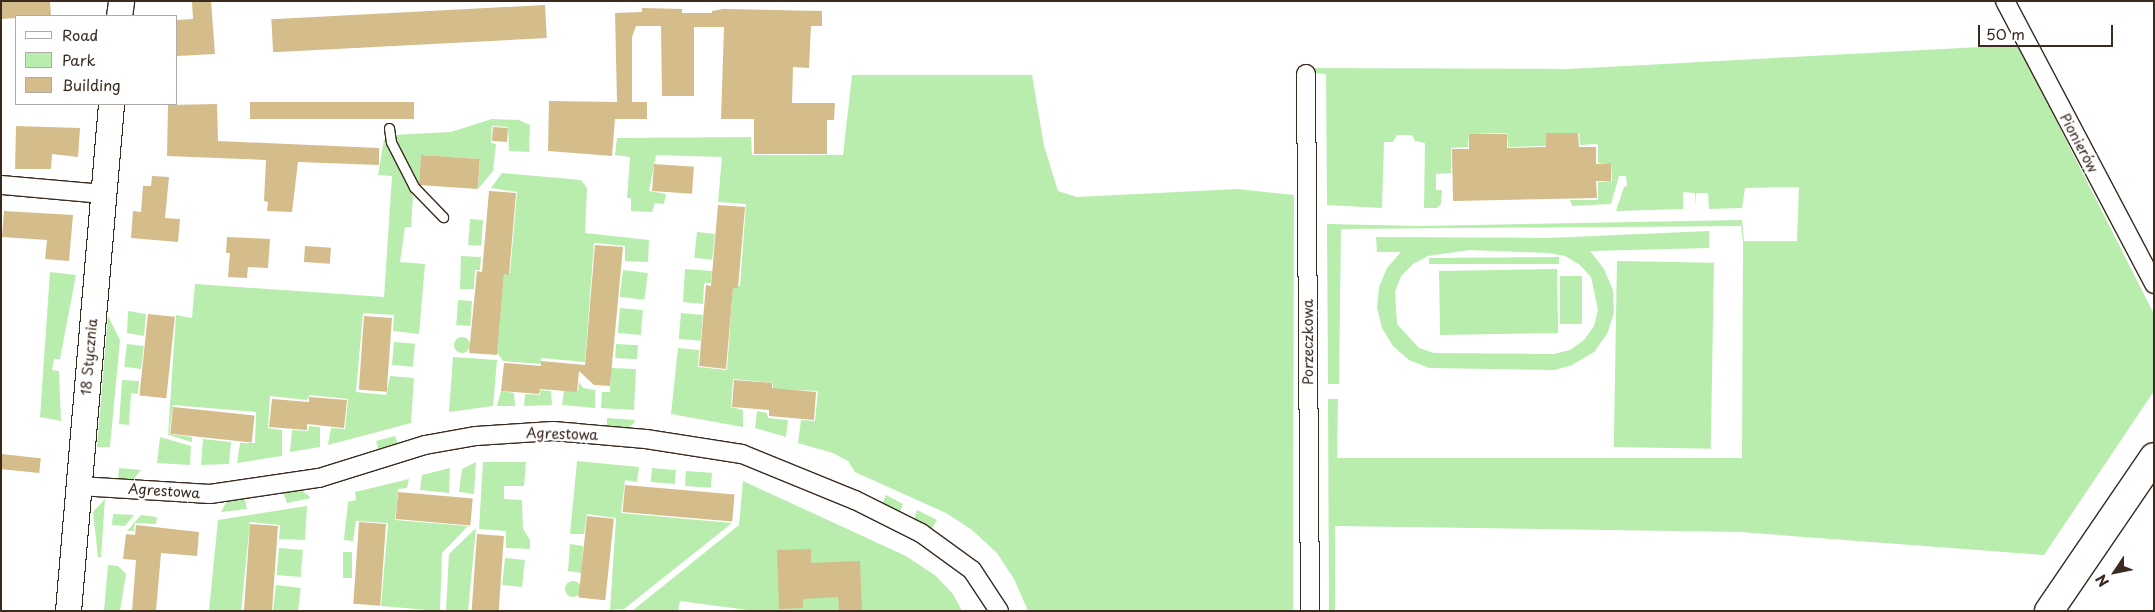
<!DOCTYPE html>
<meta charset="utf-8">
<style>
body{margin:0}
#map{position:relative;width:2155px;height:612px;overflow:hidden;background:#fff;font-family:"Playpen Sans",sans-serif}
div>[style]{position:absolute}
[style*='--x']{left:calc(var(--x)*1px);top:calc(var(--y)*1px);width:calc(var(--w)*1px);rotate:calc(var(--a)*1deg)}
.green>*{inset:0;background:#b8edae;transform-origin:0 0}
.round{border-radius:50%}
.building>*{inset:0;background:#d4bc8b;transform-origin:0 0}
.roads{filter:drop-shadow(1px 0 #3b2a1e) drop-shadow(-1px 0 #3b2a1e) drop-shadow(0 1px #3b2a1e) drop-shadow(0 -1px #3b2a1e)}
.lane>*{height:9px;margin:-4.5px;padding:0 4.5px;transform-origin:4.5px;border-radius:4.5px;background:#fff}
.street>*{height:18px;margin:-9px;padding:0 9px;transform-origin:9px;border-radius:9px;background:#fff}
.secondary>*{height:25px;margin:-12.5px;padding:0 12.5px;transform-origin:12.5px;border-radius:12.5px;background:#fff}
.primary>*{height:28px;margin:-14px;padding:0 14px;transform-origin:14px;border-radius:14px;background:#fff}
span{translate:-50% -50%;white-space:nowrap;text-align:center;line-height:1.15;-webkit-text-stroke:4.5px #fff;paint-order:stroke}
.street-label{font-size:14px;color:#3b2a1e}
.frame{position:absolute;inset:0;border:2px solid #3b2a1e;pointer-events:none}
.legend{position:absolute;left:15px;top:15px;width:162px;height:90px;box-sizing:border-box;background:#fff;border:1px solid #b1aaa5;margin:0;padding:6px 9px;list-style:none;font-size:15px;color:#3b2a1e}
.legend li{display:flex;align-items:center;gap:10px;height:25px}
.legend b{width:25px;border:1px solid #b1aaa5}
.north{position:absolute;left:2090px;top:547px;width:50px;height:50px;-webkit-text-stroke:4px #fff;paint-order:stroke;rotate:236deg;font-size:14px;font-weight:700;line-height:20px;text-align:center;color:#3b2a1e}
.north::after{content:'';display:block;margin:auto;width:18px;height:22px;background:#3b2a1e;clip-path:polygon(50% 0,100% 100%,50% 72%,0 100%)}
.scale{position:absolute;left:1978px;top:25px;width:135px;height:22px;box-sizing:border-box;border:2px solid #3b2a1e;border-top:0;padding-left:6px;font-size:15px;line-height:18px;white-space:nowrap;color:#3b2a1e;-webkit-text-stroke:4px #fff;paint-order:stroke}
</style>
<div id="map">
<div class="green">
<div style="clip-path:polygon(2018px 45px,2154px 314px,2154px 391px,2044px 555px,1740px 532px,1335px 526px,1335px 611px,1329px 611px,1328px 399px,1338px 399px,1337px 458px,1742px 458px,1743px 242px,1741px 226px,1341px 229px,1339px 384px,1328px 384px,1327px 224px,1419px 226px,1742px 220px,1744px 241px,1797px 241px,1799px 187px,1745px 188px,1742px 208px,1709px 209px,1708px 193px,1696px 193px,1695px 208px,1695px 193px,1683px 192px,1683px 209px,1616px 211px,1624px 187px,1627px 186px,1626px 176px,1619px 176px,1611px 204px,1572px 206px,1570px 200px,1598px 200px,1598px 182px,1612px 181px,1611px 163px,1598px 163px,1598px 144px,1580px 145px,1579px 133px,1546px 133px,1546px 146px,1508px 147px,1507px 133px,1469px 134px,1468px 147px,1451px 148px,1451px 173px,1436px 174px,1436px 190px,1442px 190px,1441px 204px,1437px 208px,1424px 208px,1425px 143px,1415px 141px,1412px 135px,1397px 135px,1393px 142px,1384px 142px,1382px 208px,1327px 205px,1326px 74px,1298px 72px,1298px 68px,1569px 69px)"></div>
<div style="clip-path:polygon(852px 75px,1032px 75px,1044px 146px,1058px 191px,1077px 197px,1237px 189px,1294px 195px,1293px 611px,1028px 611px,1014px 579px,997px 553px,972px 530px,946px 513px,855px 472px,848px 461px,833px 453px,798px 443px,801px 420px,815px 421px,818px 391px,773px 389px,773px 383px,733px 379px,731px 407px,743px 410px,743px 427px,671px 414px,678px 348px,699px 350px,698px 367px,727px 370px,733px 286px,740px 286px,746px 204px,718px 202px,722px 157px,656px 155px,649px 191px,666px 194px,664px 204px,655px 203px,652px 212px,631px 211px,631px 198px,627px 198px,630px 157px,615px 155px,617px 138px,751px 137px,752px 155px,843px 155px)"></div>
<div style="clip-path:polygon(492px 119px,519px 120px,530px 125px,529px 152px,509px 151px,508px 127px,492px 126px,491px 143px,496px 144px,493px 171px,478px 189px,480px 159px,421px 155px,419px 185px,398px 144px,389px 149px,413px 196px,411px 227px,405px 227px,400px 262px,425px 264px,419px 334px,393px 331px,394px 315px,363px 313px,356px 392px,386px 395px,390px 376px,414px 378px,411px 423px,328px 445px,331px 428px,345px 429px,348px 399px,310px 395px,307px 400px,270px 396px,268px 428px,282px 430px,282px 456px,237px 463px,240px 443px,255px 443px,256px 412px,173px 405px,169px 434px,192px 437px,192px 442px,168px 435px,176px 315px,192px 318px,195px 284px,384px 297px,392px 176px,378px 175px,384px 140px,393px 135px,451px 132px)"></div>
<div style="clip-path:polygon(502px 173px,581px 180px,587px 188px,585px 233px,649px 240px,648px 262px,625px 261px,625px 246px,594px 243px,585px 362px,541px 358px,541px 364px,503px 361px,497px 353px,504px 273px,510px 273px,517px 192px,491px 188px)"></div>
<div style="left:470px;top:219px;width:13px;height:26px;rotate:4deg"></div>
<div style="clip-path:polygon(evenodd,1709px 231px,1709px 248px,1590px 251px,1604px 269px,1613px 290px,1614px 313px,1607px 334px,1594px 352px,1572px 365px,1555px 370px,1429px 368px,1409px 360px,1393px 346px,1382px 328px,1377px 308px,1379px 287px,1387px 268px,1401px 252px,1377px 252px,1376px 237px,1548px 238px,1709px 231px,1469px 250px,1549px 253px,1565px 256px,1580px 265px,1591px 277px,1598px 310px,1594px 326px,1584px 340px,1570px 350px,1554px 354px,1434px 353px,1419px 348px,1397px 324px,1395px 292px,1401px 276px,1413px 264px,1428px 256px,1469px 250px)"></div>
<div style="left:697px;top:232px;width:18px;height:26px;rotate:6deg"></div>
<div style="clip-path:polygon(461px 256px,481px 257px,480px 270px,475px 270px,474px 289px,460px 289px)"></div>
<div style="clip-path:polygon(1559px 257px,1559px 264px,1429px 264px,1429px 258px)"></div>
<div style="left:1617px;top:261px;width:97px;height:186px;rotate:1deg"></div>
<div style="clip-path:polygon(685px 269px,712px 271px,711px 283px,704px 283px,703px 304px,683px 302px)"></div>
<div style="left:1557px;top:269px;width:64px;height:118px;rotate:89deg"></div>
<div style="left:623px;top:270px;width:25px;height:27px;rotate:7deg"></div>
<div style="clip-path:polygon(50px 272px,76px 275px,60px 359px,54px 359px,52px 370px,59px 371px,61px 421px,40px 417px)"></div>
<div style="left:1560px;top:276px;width:22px;height:48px"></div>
<div style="left:458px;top:300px;width:14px;height:25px;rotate:4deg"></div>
<div style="left:620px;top:308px;width:23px;height:25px;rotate:5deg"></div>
<div style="clip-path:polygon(128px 311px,146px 314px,144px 336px,127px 333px)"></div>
<div style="left:681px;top:313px;width:22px;height:26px;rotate:5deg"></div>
<div style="clip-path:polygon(108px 316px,120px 340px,110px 447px,97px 447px)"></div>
<div class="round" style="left:454px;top:337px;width:16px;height:16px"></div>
<div style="left:394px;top:342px;width:21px;height:23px;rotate:5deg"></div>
<div style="left:127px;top:344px;width:17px;height:23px;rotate:7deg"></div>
<div style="left:616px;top:344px;width:22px;height:14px;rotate:3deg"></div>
<div style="clip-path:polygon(453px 357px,497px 360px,493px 406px,449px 412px)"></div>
<div style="clip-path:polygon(611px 368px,636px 369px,634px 410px,601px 408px,602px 392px,610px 392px)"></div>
<div style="clip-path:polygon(122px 380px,139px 381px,138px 394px,131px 393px,129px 425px,119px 424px)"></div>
<div style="clip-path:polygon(579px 382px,583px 388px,595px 390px,595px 408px,562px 405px,564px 391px,578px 391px)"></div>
<div style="clip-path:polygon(540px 390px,551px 391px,552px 405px,524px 406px,525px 394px,540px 395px)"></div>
<div style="clip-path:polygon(501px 391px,514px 393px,515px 406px,497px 406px)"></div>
<div style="clip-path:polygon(757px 411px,767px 413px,768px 418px,788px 420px,786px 437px,755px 428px)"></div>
<div style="clip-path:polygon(607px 418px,635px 420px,634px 423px,626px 429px,607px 429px)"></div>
<div style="clip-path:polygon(309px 426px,320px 427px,320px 447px,290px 452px,292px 430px,308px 431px)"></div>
<div style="clip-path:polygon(395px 436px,399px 447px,379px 451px,376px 441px)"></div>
<div style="clip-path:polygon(160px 437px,191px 446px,190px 465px,157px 463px)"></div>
<div style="clip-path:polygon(203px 439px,231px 442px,229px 464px,201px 465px)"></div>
<div style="clip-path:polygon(577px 461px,639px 467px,637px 482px,625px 480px,621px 513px,732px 523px,624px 609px,610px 610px,616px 518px,587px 514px,584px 534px,570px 534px)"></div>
<div style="clip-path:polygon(476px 462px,474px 494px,459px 492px,462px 469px)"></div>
<div style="clip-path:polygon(483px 462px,526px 462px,524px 486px,504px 486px,504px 499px,522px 500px,523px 529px,530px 540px,530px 549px,506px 548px,506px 531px,479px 529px)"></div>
<div style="clip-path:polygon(119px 468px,141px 470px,132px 481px,118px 481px)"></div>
<div style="clip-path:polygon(450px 468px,449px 493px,420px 490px,422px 475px)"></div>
<div style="left:652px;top:468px;width:24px;height:14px;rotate:5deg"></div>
<div style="left:686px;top:471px;width:26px;height:15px;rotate:4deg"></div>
<div style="clip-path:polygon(409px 479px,407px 488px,398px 489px,395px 520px,468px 526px,442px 553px,440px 611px,381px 606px,388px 523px,356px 521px,353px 541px,344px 540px,348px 502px,356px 500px,355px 492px)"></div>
<div style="clip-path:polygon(743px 481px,906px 556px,936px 576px,953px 594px,962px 611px,755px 611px,680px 601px,678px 611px,632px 611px,739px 525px)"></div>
<div style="clip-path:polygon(299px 488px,311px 498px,287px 503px,283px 492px)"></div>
<div style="clip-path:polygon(886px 495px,903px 504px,900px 512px,896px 514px,881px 507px)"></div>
<div style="clip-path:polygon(105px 499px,101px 557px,98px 557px,93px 512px)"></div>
<div style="clip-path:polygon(245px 499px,247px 509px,221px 512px,227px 501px)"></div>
<div style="clip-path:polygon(307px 506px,305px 540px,279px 539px,280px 525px,250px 522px,241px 611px,209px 611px,218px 520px)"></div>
<div style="clip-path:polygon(917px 510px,937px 520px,931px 530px,916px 524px,914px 519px)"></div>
<div style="clip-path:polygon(113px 514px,134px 515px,125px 526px,112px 525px)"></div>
<div style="clip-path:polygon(141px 515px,157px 517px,156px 524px,135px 523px,134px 531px,127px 531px)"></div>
<div style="clip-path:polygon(476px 528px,468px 611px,446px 611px,449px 554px)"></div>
<div style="clip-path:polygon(570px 544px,583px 546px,582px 573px,568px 571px)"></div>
<div style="left:279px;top:548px;width:24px;height:27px;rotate:5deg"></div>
<div style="left:343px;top:552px;width:9px;height:26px"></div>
<div style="left:505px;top:558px;width:20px;height:27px;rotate:6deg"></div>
<div style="clip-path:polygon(108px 565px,118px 566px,126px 574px,120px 611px,104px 611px)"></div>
<div class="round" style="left:565px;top:581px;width:16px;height:16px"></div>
<div style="left:276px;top:585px;width:25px;height:25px;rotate:7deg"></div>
</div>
<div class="building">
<div style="clip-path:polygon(1px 1px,50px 1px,51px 16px,1px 19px)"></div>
<div style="clip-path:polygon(192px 1px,211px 1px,215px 54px,177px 56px,177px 20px,193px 19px)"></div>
<div style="left:545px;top:5px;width:33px;height:274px;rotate:87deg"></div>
<div style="clip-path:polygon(642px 8px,682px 9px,682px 13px,712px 13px,712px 11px,723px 9px,822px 11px,822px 26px,811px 26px,809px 68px,793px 67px,792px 103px,835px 103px,834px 120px,827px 120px,827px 154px,754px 154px,754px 119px,721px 119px,724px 27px,694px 27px,694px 96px,662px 96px,661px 26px,636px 26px,632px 37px,632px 102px,647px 102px,647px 119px,615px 119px,612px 156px,548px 151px,549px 101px,617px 102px,615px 13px,642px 12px)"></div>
<div style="left:414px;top:102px;width:17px;height:164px;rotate:90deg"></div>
<div style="clip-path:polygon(217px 104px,218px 141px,379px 148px,379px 165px,298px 162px,292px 212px,267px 211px,268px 202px,264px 201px,266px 160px,167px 156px,168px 105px)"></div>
<div style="clip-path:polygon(16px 126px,80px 128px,78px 157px,52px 154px,51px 169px,15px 169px)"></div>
<div style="left:493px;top:127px;width:15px;height:14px;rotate:4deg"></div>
<div style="clip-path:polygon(1546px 133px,1578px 133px,1579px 147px,1596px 147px,1596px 164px,1611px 163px,1611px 181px,1596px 181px,1597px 198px,1453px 201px,1452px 149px,1469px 149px,1469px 134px,1507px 134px,1507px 148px,1546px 147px)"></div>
<div style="left:421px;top:155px;width:59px;height:30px;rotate:4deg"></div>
<div style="left:654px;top:164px;width:40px;height:27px;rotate:4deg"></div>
<div style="clip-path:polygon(152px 176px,169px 177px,165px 218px,180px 219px,178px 242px,131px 238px,133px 211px,141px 212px,143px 186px,151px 186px)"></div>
<div style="clip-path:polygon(489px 191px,516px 193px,509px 275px,504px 274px,497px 355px,469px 353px,477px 271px,482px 272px)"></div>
<div style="clip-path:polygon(718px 205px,745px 207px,738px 288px,733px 288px,726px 369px,699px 366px,706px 285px,711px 286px)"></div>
<div style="clip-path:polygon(4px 211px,73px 215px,69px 261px,45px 259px,47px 240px,2px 237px)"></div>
<div style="clip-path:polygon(227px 237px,270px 239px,268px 268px,248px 267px,247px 278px,228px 277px,230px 253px,226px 253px)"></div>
<div style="clip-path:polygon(595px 245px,623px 247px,610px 386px,594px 385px,579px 371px,577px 392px,540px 389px,539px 394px,501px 391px,504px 363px,541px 366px,541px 361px,585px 365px)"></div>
<div style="left:305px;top:246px;width:26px;height:16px;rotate:4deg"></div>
<div style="left:148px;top:314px;width:27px;height:82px;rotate:6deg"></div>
<div style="left:364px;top:316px;width:28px;height:74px;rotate:4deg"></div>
<div style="clip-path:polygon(734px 380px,772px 383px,772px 388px,816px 392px,814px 420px,769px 416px,769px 410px,732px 407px)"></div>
<div style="clip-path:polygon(309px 397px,347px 400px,344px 428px,307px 424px,307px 430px,269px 427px,272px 399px,309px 402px)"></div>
<div style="left:173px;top:407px;width:82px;height:27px;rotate:6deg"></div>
<div style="left:1px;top:454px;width:40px;height:15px;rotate:6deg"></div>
<div style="left:625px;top:485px;width:110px;height:27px;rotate:5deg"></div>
<div style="left:398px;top:492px;width:75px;height:27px;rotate:5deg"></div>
<div style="left:587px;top:516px;width:27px;height:82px;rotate:6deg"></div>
<div style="left:359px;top:522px;width:27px;height:82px;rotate:4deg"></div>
<div style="left:250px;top:524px;width:28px;height:87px;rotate:4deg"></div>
<div style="clip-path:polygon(136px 525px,199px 532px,197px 556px,161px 553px,156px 611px,132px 611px,136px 560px,123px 559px,126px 534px,135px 535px)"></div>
<div style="left:477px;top:534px;width:27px;height:77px;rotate:4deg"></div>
<div style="clip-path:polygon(811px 549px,811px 563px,860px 561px,862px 611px,839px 611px,838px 597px,803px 599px,803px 608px,779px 609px,777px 550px)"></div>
</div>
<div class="roads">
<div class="lane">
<div style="--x:389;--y:128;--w:14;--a:82"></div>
<div style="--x:391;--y:142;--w:51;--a:62.9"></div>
<div style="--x:414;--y:187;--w:42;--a:46"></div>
</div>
<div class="street">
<div style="--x:2005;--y:1;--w:320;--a:62.2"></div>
<div style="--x:1306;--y:74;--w:537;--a:89.57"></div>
<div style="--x:1;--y:185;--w:102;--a:5"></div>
<div style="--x:79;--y:486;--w:131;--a:3.5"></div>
<div style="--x:210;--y:494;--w:110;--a:-8.4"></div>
<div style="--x:319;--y:478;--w:111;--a:-17.3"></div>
<div style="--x:425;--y:445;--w:52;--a:-10"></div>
<div style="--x:476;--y:436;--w:77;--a:-3.7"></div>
<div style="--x:553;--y:431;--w:93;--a:4.9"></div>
<div style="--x:646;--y:439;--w:97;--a:8.9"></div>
<div style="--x:742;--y:454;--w:122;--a:22.2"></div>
<div style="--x:855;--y:500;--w:74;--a:26.6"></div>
<div style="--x:921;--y:533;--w:63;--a:36"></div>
<div style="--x:972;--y:570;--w:49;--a:56.6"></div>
</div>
<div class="secondary">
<div style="--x:119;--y:16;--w:15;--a:-82"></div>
<div style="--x:68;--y:611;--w:509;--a:-85.15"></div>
</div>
<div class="primary">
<div style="--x:2049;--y:611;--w:186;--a:-55.7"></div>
</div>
</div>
<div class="street-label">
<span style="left:2079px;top:143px;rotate:62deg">Pionierów</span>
<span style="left:1308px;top:342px;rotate:-90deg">Porzeczkowa</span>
<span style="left:89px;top:357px;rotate:-85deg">18 Stycznia</span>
<span style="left:562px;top:434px;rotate:2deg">Agrestowa</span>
<span style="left:164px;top:491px;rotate:4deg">Agrestowa</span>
</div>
<div class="frame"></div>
<ul class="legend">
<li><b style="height:6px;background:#fff"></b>Road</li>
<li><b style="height:14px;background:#b8edae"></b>Park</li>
<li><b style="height:14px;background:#d4bc8b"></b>Building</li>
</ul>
<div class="north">N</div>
<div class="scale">50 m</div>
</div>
